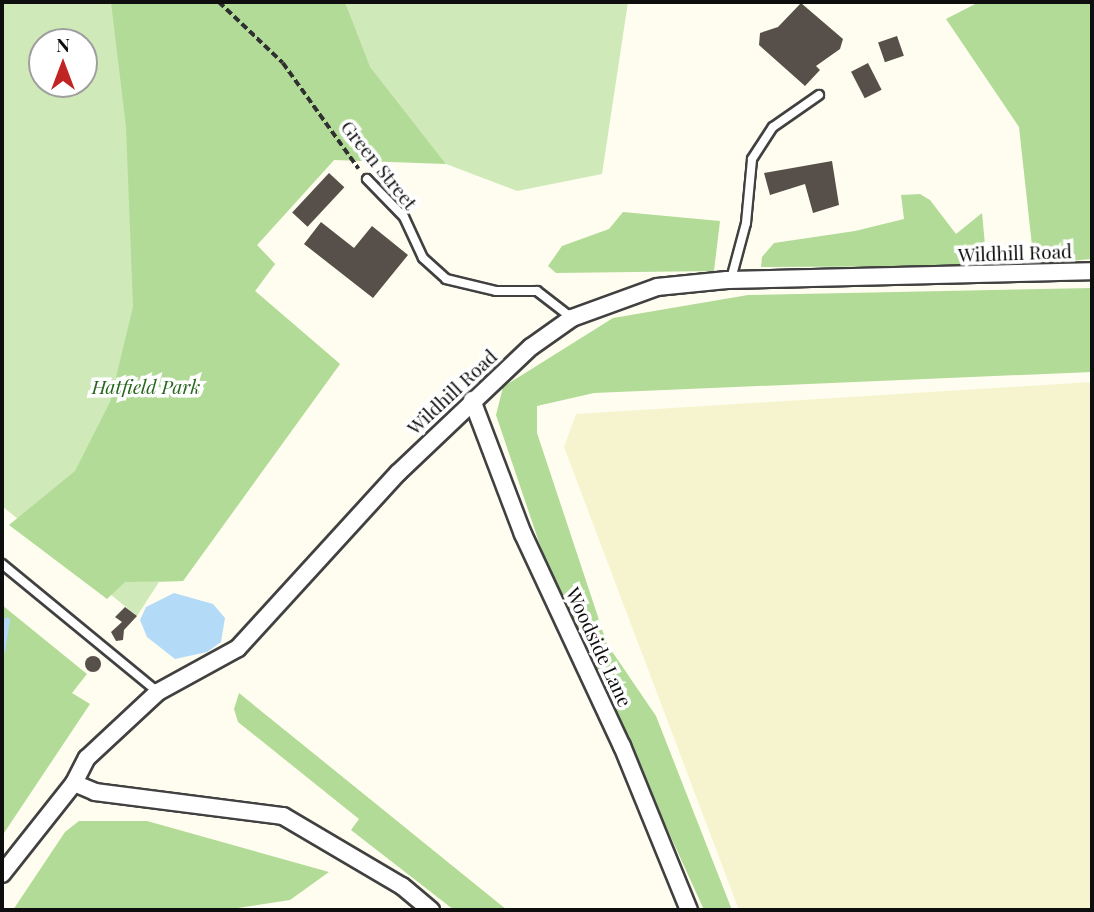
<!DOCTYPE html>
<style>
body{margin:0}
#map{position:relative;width:1094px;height:912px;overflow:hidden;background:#fffdef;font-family:"Playfair Display",serif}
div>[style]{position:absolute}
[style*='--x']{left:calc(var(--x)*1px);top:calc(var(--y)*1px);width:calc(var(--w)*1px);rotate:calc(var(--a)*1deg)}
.farmland>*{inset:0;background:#f5f4cf}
.green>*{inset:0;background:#cfeab8}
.forest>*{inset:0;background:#b2db97}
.water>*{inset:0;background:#b3daf7}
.stream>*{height:6px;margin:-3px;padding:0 3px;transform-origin:3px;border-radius:3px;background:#b3daf7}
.building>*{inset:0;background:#57504a;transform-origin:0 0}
.round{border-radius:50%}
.path>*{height:3.5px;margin-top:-1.75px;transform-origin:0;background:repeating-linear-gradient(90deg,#303030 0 7px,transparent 0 10.5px)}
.roads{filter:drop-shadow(2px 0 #414141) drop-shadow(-2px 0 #414141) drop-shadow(0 2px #414141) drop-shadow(0 -2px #414141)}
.lane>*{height:8px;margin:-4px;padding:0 4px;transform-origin:4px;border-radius:4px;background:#fff}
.street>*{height:16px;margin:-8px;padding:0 8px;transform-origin:8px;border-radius:8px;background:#fff}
span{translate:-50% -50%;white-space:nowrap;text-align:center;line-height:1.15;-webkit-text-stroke:7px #fff;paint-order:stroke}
.street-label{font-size:19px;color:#0e0e0e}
.park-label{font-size:19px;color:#28671d;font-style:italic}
.frame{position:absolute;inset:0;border:4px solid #0e0e0e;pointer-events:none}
.north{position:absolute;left:28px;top:28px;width:70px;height:70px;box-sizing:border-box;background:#fff;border:2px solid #9f9f9f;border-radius:50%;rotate:0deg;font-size:19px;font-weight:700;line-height:28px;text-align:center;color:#0e0e0e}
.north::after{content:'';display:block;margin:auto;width:24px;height:32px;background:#c02524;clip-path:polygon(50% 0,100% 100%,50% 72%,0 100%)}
</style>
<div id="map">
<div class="farmland">
<div style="clip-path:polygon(1092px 382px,1092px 910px,739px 910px,564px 447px,576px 414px)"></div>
</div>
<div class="green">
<div style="clip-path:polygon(evenodd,2px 2px,202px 2px,334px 160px,257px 245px,275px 264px,255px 291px,340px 364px,183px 581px,159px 582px,137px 616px,2px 506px,2px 2px,42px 42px,84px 42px,84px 84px,42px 84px,42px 42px)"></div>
<div style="clip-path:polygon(345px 2px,628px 2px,602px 174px,517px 191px,446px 164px,369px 67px)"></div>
</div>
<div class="forest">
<div style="clip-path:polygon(111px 2px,345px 2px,370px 67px,446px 164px,334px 160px,257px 245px,275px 264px,255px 291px,340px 364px,183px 581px,125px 582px,107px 599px,9px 525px,75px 471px,110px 402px,133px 307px,126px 127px)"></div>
<div style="clip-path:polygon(979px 2px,1092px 2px,1092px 259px,1034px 264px,1019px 127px,946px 19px)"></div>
<div style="clip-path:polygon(920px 194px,930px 200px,956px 234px,982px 213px,987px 266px,761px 267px,762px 257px,774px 243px,855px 231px,904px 219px,901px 195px)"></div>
<div style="clip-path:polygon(623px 212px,720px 221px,714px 271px,556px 273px,548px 266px,562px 246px,609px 229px)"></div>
<div style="clip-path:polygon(1092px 288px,1092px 372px,594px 393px,537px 406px,537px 433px,607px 644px,656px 716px,732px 910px,704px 910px,544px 557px,496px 415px,503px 387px,613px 318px,748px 295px)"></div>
<div style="clip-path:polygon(2px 605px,87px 674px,72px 693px,90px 704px,2px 836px)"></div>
<div style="clip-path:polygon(239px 693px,507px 910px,454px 910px,351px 830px,359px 819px,238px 722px,234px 709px)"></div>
<div style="clip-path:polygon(79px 821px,147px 821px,329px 872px,290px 900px,224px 910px,13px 910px,65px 832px)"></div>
</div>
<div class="water">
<div style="clip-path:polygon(174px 593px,213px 604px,225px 618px,221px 642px,207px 652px,175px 659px,147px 637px,140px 620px,146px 607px)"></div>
</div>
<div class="stream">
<div style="--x:2;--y:652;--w:32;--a:-81"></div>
</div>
<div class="building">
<div style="clip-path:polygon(801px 3px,843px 39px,840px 49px,816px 66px,820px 70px,805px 86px,759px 45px,760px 33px,778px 27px)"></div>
<div style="left:897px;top:36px;width:21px;height:20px;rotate:71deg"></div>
<div style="left:868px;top:63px;width:30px;height:19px;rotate:63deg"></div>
<div style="clip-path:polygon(832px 161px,839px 205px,813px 213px,805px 184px,770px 195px,764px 173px)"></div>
<div style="left:329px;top:173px;width:21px;height:54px;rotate:43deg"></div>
<div style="clip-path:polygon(321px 222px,354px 248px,372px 226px,408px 255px,373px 298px,304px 244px)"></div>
<div style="clip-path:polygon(125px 607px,137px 616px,124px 630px,123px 640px,116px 641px,111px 632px,122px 622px,115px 617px)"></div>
<div class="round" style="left:85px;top:656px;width:16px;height:16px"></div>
</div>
<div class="path">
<div style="--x:219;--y:2;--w:88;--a:43.6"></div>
<div style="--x:283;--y:63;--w:130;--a:54.4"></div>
</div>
<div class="roads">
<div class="lane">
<div style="--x:367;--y:179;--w:53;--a:45.8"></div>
<div style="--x:404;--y:217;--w:45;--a:65.1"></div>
<div style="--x:423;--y:258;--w:31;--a:42"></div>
<div style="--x:446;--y:279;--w:51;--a:13.5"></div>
<div style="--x:496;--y:291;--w:41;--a:0"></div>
<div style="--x:537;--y:291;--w:44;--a:37.6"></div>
<div style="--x:731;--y:279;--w:58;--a:-75"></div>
<div style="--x:746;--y:223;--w:64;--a:-84.6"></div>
<div style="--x:752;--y:159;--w:38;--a:-57"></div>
<div style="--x:773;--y:127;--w:56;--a:-34.8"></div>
<div style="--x:2;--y:564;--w:202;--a:39.4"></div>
</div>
<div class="street">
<div style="--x:472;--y:400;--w:143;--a:69.2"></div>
<div style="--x:523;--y:534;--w:234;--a:65"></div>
<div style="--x:622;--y:746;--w:177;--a:67.8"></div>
<div style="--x:74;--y:783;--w:23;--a:23"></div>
<div style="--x:95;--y:792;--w:190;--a:7.3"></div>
<div style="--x:283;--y:816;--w:138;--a:30.5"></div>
<div style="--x:402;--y:886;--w:38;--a:40"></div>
<div style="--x:2;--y:874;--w:116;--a:-51.6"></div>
<div style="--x:74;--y:783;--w:28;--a:-63"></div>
<div style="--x:87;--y:758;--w:97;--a:-42.9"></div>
<div style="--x:158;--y:692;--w:91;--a:-28.8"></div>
<div style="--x:238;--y:648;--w:237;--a:-47.6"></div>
<div style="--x:398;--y:473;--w:183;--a:-43.5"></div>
<div style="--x:531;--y:347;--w:50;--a:-35.3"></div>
<div style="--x:572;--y:318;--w:90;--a:-20"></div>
<div style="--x:657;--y:287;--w:70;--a:-5.7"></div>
<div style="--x:727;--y:280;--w:365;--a:-1.4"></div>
</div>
</div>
<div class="street-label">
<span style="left:379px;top:165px;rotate:51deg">Green Street</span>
<span style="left:1015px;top:253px;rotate:-2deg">Wildhill Road</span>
<span style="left:452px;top:392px;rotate:-43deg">Wildhill Road</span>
<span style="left:599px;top:647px;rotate:65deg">Woodside Lane</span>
</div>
<div class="park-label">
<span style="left:146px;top:387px">Hatfield Park</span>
</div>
<div class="frame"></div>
<div class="north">N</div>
</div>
